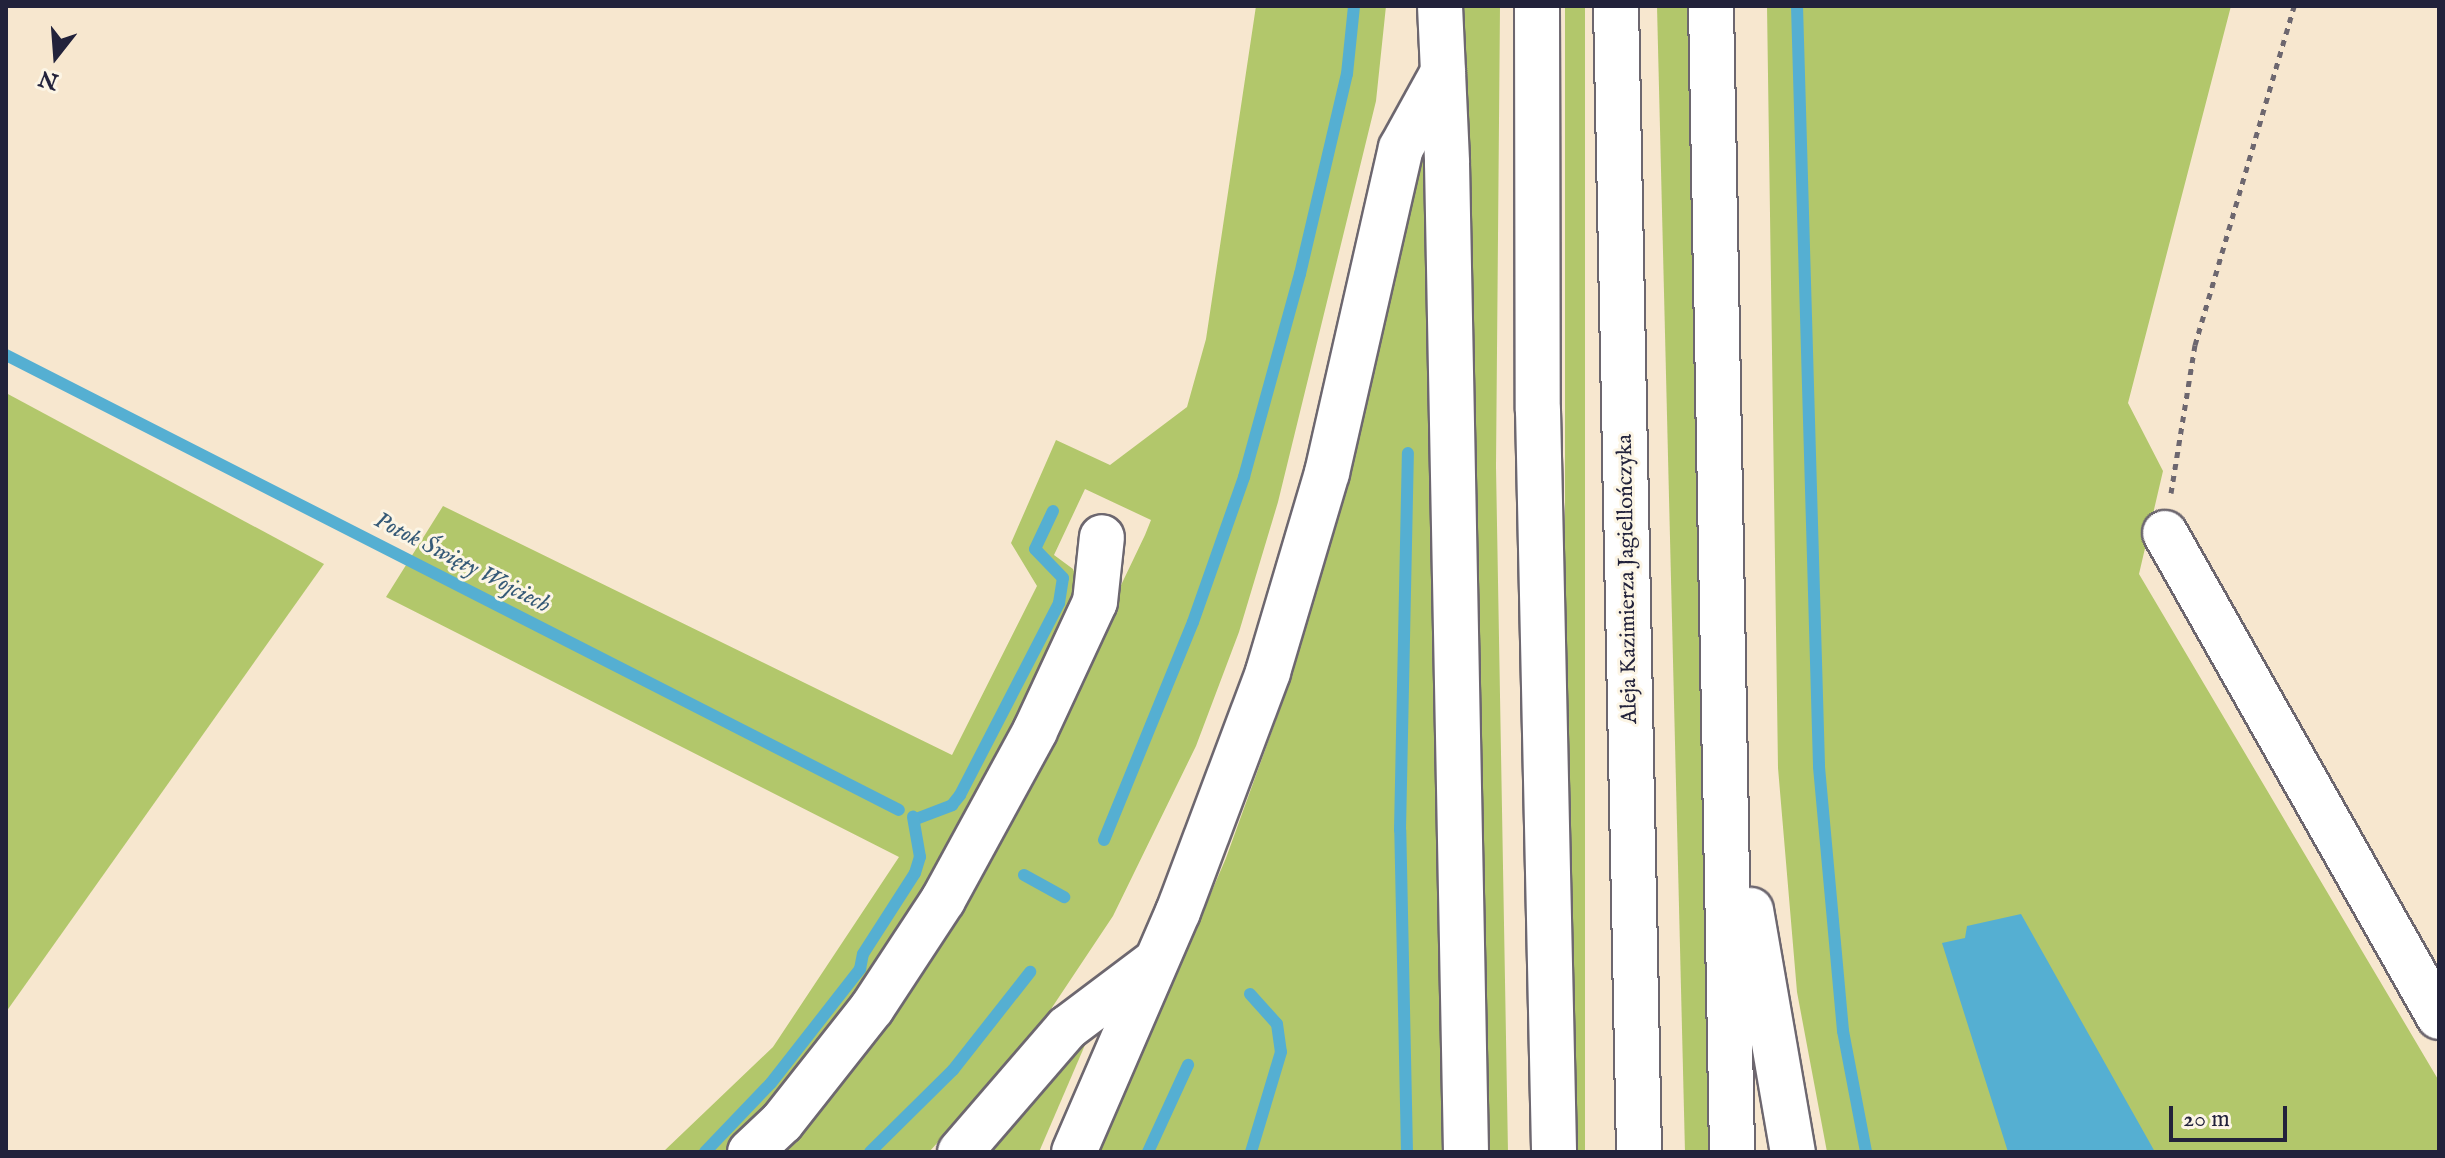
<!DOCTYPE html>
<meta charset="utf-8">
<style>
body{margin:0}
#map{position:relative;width:2445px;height:1158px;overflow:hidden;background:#f7e7cf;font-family:"IM FELL English",serif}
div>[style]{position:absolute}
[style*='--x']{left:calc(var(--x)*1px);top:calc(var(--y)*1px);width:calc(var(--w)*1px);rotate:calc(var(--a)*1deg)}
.green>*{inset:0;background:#b2c76b;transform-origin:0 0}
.water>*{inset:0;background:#55afd2}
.stream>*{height:12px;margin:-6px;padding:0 6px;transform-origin:6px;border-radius:6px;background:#55afd2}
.path>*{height:5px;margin-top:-2.5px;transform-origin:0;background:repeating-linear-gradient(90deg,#6d676f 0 6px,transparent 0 12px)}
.roads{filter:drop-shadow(2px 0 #6d676f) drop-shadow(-2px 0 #6d676f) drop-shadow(0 2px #6d676f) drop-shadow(0 -2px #6d676f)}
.minor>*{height:44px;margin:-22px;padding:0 22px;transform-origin:22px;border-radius:22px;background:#fff}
.highway>*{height:44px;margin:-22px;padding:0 22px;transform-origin:22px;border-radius:22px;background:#fff}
span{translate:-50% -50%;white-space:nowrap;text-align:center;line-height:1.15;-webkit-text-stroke:6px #fcf5e5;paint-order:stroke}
.street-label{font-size:22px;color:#22223b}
.water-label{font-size:24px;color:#365a77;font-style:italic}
.frame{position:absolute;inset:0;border:8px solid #22223b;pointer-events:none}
.north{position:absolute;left:16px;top:16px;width:80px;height:80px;-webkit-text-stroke:6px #fcf5e5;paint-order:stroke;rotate:197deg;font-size:22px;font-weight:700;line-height:32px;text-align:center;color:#22223b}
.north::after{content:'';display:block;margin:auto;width:28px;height:36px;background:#22223b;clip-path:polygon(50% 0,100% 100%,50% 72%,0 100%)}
.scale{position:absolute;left:2169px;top:1106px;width:118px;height:36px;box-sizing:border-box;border:4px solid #22223b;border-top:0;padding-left:10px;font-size:24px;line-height:28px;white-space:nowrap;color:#22223b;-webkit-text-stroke:6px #fcf5e5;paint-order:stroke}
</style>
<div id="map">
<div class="green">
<div style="clip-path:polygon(1256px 6px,1386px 6px,1376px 101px,1278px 502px,1239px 632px,1196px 746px,1113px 916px,1029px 1042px,929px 1152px,774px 1152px,1101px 627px,1145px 535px,1151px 520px,1085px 489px,1054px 555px,1073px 569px,1081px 589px,927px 904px,733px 1152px,663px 1152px,773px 1047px,899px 857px,386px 597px,443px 506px,952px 755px,1037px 586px,1011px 543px,1056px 440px,1110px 465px,1187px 407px,1206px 339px)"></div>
<div style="clip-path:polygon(1454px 6px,1500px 6px,1496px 467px,1508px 1152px,1484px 1152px)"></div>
<div style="left:1565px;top:6px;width:20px;height:1146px"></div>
<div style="clip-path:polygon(1657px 6px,1690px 6px,1709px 1152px,1685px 1152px)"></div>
<div style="clip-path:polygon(1767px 6px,2231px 6px,2128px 403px,2163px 471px,2139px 574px,2439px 1081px,2439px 1152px,1827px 1152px,1797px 992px,1778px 768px)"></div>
<div style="clip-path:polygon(1420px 156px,1427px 162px,1449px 1152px,1100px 1152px,1226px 858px,1285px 695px,1347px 483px)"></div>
<div style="clip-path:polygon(6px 393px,324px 564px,6px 1012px)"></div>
<div style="clip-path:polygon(1088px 1038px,1039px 1152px,980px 1152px,1031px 1095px)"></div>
</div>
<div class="water">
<div style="clip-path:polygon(2021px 914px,2155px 1152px,2008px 1152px,1942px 943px,1965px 938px,1967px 926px)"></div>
</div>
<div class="stream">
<div style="--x:1797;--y:6;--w:761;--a:88.34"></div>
<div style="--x:1819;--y:767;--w:265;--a:84.8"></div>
<div style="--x:1843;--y:1031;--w:123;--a:79.2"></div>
<div style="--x:6;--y:355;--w:1002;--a:27"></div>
<div style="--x:916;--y:819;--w:39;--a:-21"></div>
<div style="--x:952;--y:805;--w:13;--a:-51"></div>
<div style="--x:960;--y:795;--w:216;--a:-62.7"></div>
<div style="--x:1059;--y:603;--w:25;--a:-81"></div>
<div style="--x:1063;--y:578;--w:40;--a:-134"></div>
<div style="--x:1035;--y:549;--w:42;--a:-64.7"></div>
<div style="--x:1104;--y:840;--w:235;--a:-67.8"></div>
<div style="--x:1193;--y:622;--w:154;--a:-70.6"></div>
<div style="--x:1244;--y:477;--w:211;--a:-74.6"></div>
<div style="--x:1300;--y:274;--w:205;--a:-76.8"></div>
<div style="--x:1347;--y:74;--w:68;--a:-84.1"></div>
<div style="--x:1024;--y:875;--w:46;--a:28.8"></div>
<div style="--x:1250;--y:994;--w:40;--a:48"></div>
<div style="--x:1277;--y:1024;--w:28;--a:82"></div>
<div style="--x:1281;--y:1052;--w:104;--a:106.7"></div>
<div style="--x:705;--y:1152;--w:95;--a:-46.3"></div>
<div style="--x:771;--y:1083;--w:145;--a:-52"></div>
<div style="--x:860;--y:969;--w:15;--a:-79"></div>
<div style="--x:863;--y:954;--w:96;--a:-57.3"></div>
<div style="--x:915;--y:873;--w:17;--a:-73"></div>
<div style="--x:920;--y:857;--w:41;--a:-99.9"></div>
<div style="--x:870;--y:1152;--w:117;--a:-44.7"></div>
<div style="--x:953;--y:1070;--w:125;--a:-51.8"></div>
<div style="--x:1148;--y:1152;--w:96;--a:-65.3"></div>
<div style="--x:1407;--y:1152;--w:322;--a:-91.2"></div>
<div style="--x:1400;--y:830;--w:377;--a:-88.8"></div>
</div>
<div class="path">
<div style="--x:2171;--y:493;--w:150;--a:-80.8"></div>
<div style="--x:2195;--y:345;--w:353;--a:-73.7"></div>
</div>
<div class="roads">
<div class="minor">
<div style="--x:2165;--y:533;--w:556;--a:60.49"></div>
<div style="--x:750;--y:1152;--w:44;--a:-43.2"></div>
<div style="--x:782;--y:1122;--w:145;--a:-51.7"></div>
<div style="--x:872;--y:1008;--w:129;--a:-56.7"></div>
<div style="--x:943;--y:900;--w:192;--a:-61.4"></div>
<div style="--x:1035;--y:731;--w:142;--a:-65.1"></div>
<div style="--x:1095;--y:602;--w:65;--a:-83.9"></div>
</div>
<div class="highway">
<div style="--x:1440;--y:6;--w:157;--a:87.4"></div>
<div style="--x:1447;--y:163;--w:989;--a:88.9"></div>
<div style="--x:1537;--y:6;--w:404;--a:89.9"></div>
<div style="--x:1538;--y:410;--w:742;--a:88.76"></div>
<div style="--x:1616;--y:6;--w:1146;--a:88.85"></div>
<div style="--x:1711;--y:6;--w:1146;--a:88.95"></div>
<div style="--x:1751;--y:910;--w:246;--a:80.2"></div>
<div style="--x:960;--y:1152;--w:164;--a:-49.2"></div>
<div style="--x:1067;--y:1028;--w:110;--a:-36.9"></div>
<div style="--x:1074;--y:1152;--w:262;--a:-66.6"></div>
<div style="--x:1178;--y:912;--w:256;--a:-69.4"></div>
<div style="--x:1268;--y:672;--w:208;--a:-73.5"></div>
<div style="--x:1327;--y:473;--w:333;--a:-77.2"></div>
<div style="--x:1401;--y:148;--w:87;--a:-61.1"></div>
</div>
</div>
<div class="street-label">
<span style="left:1628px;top:579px;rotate:-91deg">Aleja Kazimierza Jagiellończyka</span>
</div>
<div class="water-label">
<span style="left:462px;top:563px;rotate:27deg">Potok Święty Wojciech</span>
</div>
<div class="frame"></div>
<div class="north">N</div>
<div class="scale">20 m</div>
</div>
